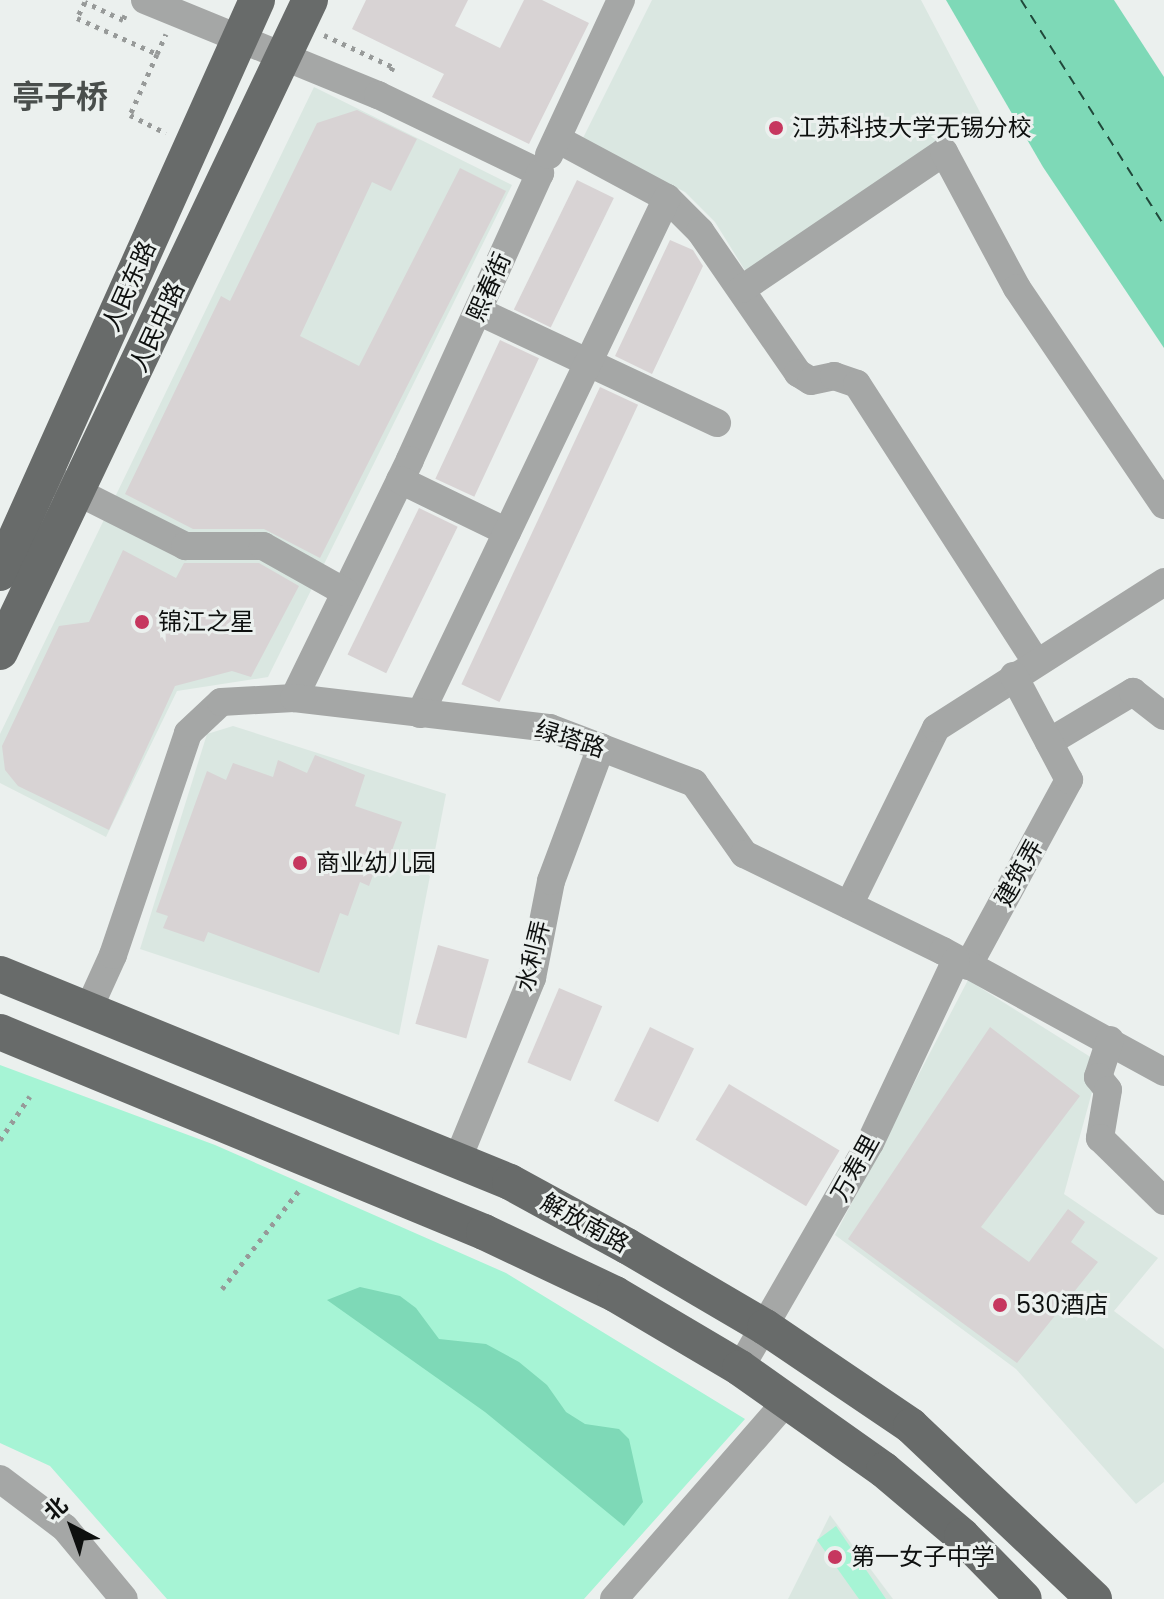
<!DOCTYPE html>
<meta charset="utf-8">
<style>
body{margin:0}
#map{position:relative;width:1164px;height:1599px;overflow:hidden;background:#ebf0ee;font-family:Poppins,"Noto Sans SC",sans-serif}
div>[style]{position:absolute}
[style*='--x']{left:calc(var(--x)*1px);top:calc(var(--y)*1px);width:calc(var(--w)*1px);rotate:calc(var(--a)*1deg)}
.built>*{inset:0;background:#dae7e1}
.green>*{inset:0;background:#a6f4d5}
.water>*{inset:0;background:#7ed9b7}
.ferry>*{height:2px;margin-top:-1px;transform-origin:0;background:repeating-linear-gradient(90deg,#20483a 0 10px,transparent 0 18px)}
.building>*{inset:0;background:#d8d3d4;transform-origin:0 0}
.path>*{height:5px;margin-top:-2.5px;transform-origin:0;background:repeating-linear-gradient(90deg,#979a99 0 4px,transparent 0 10px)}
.minor>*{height:28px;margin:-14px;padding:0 14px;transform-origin:14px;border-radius:14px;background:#a5a7a6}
.major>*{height:36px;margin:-18px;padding:0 18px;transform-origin:18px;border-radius:18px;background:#686b6a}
.dots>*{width:22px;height:22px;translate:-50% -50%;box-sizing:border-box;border:4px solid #ebf0ee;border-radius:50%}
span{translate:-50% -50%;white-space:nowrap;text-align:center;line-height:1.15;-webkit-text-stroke:6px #ebf0ee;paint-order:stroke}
.poi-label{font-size:24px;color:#0e100f}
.left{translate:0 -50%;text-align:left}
.street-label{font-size:24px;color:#0e100f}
.district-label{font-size:32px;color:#494e4c;font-weight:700}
.north{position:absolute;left:32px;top:1487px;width:80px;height:80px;-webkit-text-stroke:6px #ebf0ee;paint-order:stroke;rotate:319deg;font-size:22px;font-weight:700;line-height:32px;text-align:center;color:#0e100f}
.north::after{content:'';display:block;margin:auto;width:28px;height:36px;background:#0e100f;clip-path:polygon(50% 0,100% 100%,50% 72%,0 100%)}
</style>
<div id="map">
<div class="built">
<div style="clip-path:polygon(652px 0,921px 0,982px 116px,746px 272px,715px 222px,685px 192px,582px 140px)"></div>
<div style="clip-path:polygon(314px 87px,512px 185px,268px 677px,177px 691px,106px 837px,0 783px,0 734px)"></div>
<div style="clip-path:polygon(233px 726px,446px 794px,399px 1035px,140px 949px,207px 734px)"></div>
<div style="clip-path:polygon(968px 980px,1100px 1063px,1064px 1194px,1158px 1258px,1114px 1311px,1164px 1349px,1164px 1482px,1136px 1504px,1016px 1369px,835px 1235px)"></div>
<div style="clip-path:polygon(830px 1515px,893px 1599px,788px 1599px)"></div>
</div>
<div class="green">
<div style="clip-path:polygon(0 1065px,215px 1145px,506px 1273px,745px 1419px,584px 1599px,167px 1599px,50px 1466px,0 1443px)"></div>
<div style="clip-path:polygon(836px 1526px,886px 1599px,859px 1599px,817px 1540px)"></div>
</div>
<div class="water">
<div style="clip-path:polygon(946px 0,1114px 0,1164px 77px,1164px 348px,1043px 167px)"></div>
<div style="clip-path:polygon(360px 1287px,400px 1296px,416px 1308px,439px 1339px,486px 1344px,519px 1362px,547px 1385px,566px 1412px,585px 1424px,619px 1429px,629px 1439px,643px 1502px,624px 1526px,485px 1412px,327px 1300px)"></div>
</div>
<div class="ferry">
<div style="--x:1021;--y:0;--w:267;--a:57.6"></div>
</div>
<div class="building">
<div style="clip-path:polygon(366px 0,468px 0,455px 26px,500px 48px,524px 0,542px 0,589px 23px,529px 144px,432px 97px,444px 74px,352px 29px)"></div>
<div style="clip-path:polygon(357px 110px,417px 139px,391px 191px,372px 182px,300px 336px,359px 366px,460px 168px,506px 191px,320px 558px,264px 529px,193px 529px,125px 494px,221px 296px,230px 301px,317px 123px)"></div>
<div style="left:577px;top:180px;width:41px;height:144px;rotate:26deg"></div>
<div style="clip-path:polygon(670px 240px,693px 250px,703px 266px,652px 374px,615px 356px)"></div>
<div style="left:500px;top:340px;width:43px;height:153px;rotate:25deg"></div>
<div style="left:600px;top:387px;width:42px;height:328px;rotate:25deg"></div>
<div style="left:419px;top:508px;width:43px;height:163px;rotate:26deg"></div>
<div style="clip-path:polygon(123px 550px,176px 578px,184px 563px,259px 563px,299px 586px,251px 677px,232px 671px,175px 686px,109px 830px,18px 786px,5px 770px,2px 746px,59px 626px,89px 622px)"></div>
<div style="clip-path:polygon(315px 755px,365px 775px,355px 806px,402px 822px,388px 862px,379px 859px,369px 886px,360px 882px,348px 916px,340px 913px,319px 973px,208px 932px,204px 942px,163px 928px,168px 916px,156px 912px,207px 771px,226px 780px,233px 763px,273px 777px,278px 760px,307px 773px)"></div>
<div style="left:438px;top:945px;width:53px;height:82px;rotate:16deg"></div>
<div style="left:559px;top:988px;width:47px;height:81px;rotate:23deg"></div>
<div style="left:650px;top:1027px;width:49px;height:82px;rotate:26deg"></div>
<div style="clip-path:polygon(990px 1027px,1080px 1096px,981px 1227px,1029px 1262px,1068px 1209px,1085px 1222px,1071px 1242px,1098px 1262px,1017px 1363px,848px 1239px)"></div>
<div style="left:729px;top:1084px;width:129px;height:65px;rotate:31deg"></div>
</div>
<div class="path">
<div style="--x:125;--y:15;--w:5;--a:112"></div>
<div style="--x:123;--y:20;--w:42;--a:-154.7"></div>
<div style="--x:85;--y:2;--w:18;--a:117"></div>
<div style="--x:77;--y:18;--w:88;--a:24.2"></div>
<div style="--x:157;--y:54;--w:22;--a:-66"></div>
<div style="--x:324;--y:35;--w:76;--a:24.9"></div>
<div style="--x:393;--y:67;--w:7;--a:117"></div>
<div style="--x:157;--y:54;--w:67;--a:113.9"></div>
<div style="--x:130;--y:115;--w:40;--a:26.6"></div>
<div style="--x:0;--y:1140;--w:53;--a:-55.7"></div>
<div style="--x:222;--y:1289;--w:128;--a:-52"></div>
</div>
<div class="minor">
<div style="--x:145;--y:0;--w:252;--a:22.2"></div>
<div style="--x:378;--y:95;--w:180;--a:25.7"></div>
<div style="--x:540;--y:173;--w:315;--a:114.4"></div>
<div style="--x:410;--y:460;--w:265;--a:116"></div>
<div style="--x:557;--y:139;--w:125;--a:28.2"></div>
<div style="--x:667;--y:198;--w:47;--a:45"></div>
<div style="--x:700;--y:231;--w:173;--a:55.4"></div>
<div style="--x:798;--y:373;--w:15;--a:32"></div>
<div style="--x:811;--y:381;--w:24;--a:-12"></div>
<div style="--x:834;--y:376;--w:24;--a:19"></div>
<div style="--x:857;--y:384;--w:331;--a:57.2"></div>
<div style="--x:549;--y:155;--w:171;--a:-65.1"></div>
<div style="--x:742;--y:289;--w:244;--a:-34.1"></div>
<div style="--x:944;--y:152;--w:154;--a:61.8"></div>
<div style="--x:1017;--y:288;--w:262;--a:55.9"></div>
<div style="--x:478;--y:311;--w:264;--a:25.1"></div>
<div style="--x:46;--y:476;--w:156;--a:26.7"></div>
<div style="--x:185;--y:546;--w:78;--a:0"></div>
<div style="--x:263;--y:546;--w:94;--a:29.3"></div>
<div style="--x:400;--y:480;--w:119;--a:25.9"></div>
<div style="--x:420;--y:714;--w:572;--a:-64.42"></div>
<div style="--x:1049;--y:742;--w:98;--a:-30.8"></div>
<div style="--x:1133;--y:692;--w:39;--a:38"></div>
<div style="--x:849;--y:905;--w:197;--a:-63.8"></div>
<div style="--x:936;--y:728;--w:271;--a:-32.6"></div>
<div style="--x:968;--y:966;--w:212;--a:-61.5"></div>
<div style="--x:1069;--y:780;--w:118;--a:-117.9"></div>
<div style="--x:89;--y:1008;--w:58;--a:-65.6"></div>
<div style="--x:113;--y:955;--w:234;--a:-71.3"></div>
<div style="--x:188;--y:733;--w:45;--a:-43.2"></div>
<div style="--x:221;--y:702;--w:73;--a:-3.1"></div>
<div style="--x:294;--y:698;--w:258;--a:6.7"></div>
<div style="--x:550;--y:728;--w:154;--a:20.9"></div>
<div style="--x:694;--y:783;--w:87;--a:54.8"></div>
<div style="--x:744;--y:854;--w:221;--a:26"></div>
<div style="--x:943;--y:951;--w:252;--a:28.7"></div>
<div style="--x:1110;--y:1040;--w:39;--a:108"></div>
<div style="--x:1098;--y:1077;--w:16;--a:52"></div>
<div style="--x:1108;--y:1090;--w:49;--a:99.5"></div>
<div style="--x:1100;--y:1138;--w:90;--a:44.5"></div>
<div style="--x:457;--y:1161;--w:198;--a:-67.7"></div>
<div style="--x:532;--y:978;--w:99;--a:-78.9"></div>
<div style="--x:551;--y:881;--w:143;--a:-69.5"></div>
<div style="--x:740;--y:1368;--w:260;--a:-60"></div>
<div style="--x:870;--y:1143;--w:202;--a:-64.8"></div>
<div style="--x:0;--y:1479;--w:81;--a:37"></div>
<div style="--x:65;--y:1528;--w:92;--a:50.3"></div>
<div style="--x:614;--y:1599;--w:263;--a:-48.9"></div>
</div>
<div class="major">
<div style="--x:0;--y:573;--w:628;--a:-65.84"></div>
<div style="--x:0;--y:652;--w:722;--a:-64.57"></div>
<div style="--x:0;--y:974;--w:551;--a:22.19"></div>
<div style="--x:510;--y:1182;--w:133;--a:28.7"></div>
<div style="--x:627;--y:1246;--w:160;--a:30.4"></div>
<div style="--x:765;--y:1327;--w:176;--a:34.1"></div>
<div style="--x:911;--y:1426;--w:252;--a:43.4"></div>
<div style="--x:0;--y:1032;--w:524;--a:22.45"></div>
<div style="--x:484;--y:1232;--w:145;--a:25.3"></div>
<div style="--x:615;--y:1294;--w:145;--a:30.6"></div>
<div style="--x:740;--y:1368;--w:176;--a:35.3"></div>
<div style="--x:884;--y:1470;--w:102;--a:40.2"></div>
<div style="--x:962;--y:1536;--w:88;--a:45.5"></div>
</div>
<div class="dots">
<div style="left:776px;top:128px;background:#c6375f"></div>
<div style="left:142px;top:622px;background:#c6375f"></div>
<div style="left:300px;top:863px;background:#c6375f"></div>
<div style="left:1000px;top:1305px;background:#c6375f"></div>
<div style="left:835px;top:1557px;background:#c6375f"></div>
</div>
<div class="poi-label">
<span class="left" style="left:792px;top:128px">江苏科技大学无锡分校</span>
<span class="left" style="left:158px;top:622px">锦江之星</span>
<span class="left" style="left:316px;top:863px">商业幼儿园</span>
<span class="left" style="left:1016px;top:1305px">530酒店</span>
<span class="left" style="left:851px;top:1557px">第一女子中学</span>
</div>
<div class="street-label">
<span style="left:129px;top:286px;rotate:-66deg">人民东路</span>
<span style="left:489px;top:287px;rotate:-66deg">熙春街</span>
<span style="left:157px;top:327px;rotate:-65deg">人民中路</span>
<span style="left:570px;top:739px;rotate:17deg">绿塔路</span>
<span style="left:1019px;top:873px;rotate:-61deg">建筑弄</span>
<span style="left:533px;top:956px;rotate:-76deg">水利弄</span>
<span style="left:855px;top:1168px;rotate:-61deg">万寿里</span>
<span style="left:585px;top:1223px;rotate:29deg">解放南路</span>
</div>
<div class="district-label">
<span style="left:60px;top:97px">亭子桥</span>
</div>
<div class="north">北</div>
</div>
